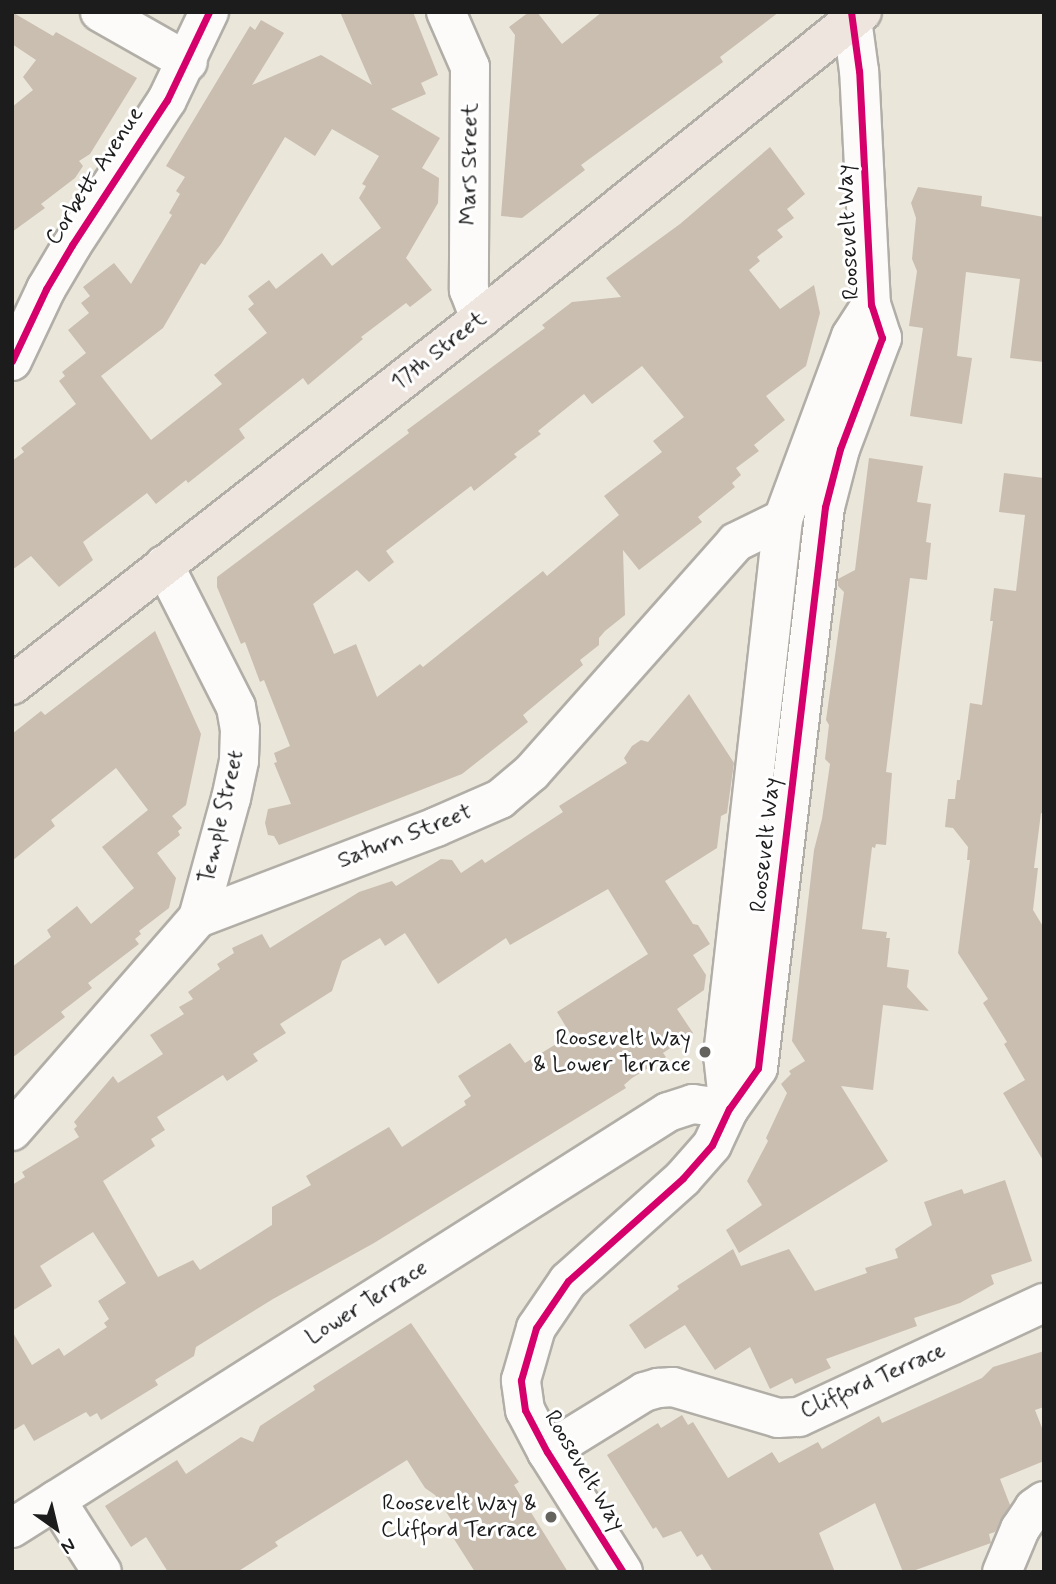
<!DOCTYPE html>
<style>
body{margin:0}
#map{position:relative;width:1056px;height:1584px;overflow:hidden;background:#ebe6da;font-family:Mynerve,sans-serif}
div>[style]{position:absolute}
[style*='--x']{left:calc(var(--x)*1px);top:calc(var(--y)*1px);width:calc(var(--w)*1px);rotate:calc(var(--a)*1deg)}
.building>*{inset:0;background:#c9beb0}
.roads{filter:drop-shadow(2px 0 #b1aea7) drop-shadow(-2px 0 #b1aea7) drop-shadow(0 2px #b1aea7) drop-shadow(0 -2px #b1aea7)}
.minor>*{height:38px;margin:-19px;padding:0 19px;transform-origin:19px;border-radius:19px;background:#fcfbf9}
.major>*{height:38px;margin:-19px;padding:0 19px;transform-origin:19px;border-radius:19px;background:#eee6de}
.cycleway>*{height:7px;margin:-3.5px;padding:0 3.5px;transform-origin:3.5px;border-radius:3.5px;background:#d6006c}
.dots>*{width:19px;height:19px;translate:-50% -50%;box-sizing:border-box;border:4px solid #fff;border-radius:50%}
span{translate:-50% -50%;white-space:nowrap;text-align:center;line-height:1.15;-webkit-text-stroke:6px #fff;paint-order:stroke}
.street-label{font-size:23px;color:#1c1c1c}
.poi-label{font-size:23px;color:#1c1c1c}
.right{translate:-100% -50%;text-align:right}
.frame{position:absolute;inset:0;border:14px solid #1c1c1c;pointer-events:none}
.north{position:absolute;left:21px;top:1493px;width:70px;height:70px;-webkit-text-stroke:5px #fff;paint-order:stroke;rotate:146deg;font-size:19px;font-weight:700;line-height:28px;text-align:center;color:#1c1c1c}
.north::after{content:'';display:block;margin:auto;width:24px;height:32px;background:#1c1c1c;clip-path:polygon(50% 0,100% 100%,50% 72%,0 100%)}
</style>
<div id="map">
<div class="building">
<div style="clip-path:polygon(12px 12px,53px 36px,56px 32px,137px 78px,90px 154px,79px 161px,83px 166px,75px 178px,41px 204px,45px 208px,12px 232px,12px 107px,33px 90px,23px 77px,36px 60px,12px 44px)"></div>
<div style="clip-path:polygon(evenodd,340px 12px,413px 12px,438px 75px,421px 83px,426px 94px,391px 109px,440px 138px,422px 168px,439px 178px,438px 203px,406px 258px,432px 290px,410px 307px,406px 303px,361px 337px,363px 339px,308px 385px,303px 378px,239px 429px,245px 438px,188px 483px,186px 480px,156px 504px,147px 493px,83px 542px,93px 560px,59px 587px,31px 556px,12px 570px,12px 461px,24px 452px,21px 448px,76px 404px,59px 381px,65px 376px,62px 372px,86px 353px,68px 330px,89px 313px,81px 303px,90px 296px,83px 287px,114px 263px,131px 284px,172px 215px,169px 213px,180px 194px,176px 191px,185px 177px,166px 166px,250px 26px,255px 30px,261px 20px,284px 33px,252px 85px,321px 55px,372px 85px,340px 12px,332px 129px,379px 156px,362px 184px,366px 186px,359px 198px,381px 228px,332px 266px,322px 253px,276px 289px,269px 280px,248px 296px,254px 304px,248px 309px,267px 333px,214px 375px,222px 384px,151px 440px,101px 376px,163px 328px,201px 263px,205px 265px,221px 244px,285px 137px,315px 156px,332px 129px)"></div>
<div style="clip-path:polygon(529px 12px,537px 12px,562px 44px,602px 12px,779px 12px,720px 57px,723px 62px,581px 165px,585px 170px,522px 218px,501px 216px,515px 35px,509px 27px)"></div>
<div style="clip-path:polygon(evenodd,770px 147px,805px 194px,787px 209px,794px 218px,777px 230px,783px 237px,757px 257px,760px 261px,749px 270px,780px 309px,814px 285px,820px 313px,806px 366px,766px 396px,785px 420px,754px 445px,759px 451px,736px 468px,741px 475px,732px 483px,735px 487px,698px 517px,702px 522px,639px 570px,623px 550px,625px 615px,605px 631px,599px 638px,599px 645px,580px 660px,583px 665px,523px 715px,528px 722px,462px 774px,279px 845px,274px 836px,268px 835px,265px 823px,268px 809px,291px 804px,274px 763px,277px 762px,274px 753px,290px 746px,264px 680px,260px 682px,245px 642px,241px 644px,217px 587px,217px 577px,409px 433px,407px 430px,545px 328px,542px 325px,572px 302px,621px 297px,606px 278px,680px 224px,770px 147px,642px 366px,684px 417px,653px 441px,662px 452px,604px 496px,619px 515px,547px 576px,543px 571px,423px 667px,420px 664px,377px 697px,356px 644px,334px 654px,313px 604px,357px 570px,369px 582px,394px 562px,386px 551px,471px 486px,474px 491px,517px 457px,514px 454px,541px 434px,538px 431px,584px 394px,592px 404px,642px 366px)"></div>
<div style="clip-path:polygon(918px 187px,982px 196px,981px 206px,1044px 217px,1044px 362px,1010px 358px,1020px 279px,966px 272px,957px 356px,972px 358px,962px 424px,910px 416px,923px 328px,909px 326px,917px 271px,912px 259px,916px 218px,911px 203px)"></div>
<div style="clip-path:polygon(869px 458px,923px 466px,917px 502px,931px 504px,926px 542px,931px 543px,927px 580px,910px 578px,886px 772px,892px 773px,886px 845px,876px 844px,875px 848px,872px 847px,862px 929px,887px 932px,886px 938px,890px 938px,887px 967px,909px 970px,907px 987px,929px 1011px,883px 1005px,873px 1090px,841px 1086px,888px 1161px,739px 1253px,726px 1230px,762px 1205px,747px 1181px,768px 1141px,766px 1138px,787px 1093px,781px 1084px,791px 1074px,789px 1071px,805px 1061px,792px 1041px,814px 850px,822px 819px,830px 764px,825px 759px,829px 725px,826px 720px,844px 592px,838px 586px,838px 579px,855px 570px)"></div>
<div style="clip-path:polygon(1004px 473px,1044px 478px,1044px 814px,1041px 813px,1034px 868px,1038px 868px,1033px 910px,1044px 928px,1044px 1162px,1003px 1093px,1025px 1080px,1004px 1044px,1007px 1042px,983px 1003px,988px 999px,958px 953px,970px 860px,967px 860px,968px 847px,953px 828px,945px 827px,948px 799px,955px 799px,957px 780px,960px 780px,970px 703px,982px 705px,993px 621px,990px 621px,994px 588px,1016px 591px,1025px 515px,999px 512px)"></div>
<div style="clip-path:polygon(155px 631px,201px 734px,186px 805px,172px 816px,182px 828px,178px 831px,180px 835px,157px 853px,176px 878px,169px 908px,139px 931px,141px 934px,135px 939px,139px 944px,88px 983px,92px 988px,61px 1012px,65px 1017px,12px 1058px,12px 967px,51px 937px,47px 930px,77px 906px,91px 924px,134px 888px,102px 847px,148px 810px,116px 768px,51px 820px,55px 826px,12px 861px,12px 734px,41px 711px,45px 715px)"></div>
<div style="clip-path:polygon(evenodd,689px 694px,734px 763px,727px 813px,721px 816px,717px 848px,665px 881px,693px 924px,698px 925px,710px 944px,693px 955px,706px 975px,704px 990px,677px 1009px,693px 1033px,663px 1053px,666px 1057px,632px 1078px,624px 1085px,626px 1088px,374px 1243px,273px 1299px,196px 1347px,194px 1356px,155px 1380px,158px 1385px,101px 1420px,97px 1413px,90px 1417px,86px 1412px,34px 1441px,24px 1424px,12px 1431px,12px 1331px,32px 1365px,59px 1348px,64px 1356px,107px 1327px,104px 1323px,109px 1319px,98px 1301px,126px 1283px,93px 1232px,40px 1266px,52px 1286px,12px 1311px,12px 1185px,25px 1177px,22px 1172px,79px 1137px,74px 1129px,77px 1126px,74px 1122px,113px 1076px,118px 1083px,163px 1054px,150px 1035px,184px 1014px,179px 1007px,193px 999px,188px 992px,220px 969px,217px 964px,234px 953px,232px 948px,262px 934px,270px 948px,359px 892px,392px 881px,396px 886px,441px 859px,452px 860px,461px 873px,482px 859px,485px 863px,563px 812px,559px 806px,627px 763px,624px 758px,632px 746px,641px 740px,648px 742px,689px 694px,608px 889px,648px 954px,557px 1012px,571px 1035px,525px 1063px,510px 1043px,458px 1076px,471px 1096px,464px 1101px,466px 1105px,402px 1147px,389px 1127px,306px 1176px,311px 1185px,272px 1207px,272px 1225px,247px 1241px,200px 1270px,193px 1260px,158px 1277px,103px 1181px,155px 1146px,151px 1139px,165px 1130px,157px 1117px,223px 1075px,227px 1081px,258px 1061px,253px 1054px,286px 1033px,280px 1024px,332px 991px,342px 961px,380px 938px,385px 946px,405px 933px,438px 984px,506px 938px,510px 945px,608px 889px)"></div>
<div style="clip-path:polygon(1005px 1180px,1032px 1261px,991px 1275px,994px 1284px,960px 1303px,914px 1318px,917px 1326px,826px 1359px,831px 1368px,795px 1384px,792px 1378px,770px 1389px,750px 1347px,715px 1370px,685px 1325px,645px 1349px,629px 1325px,679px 1289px,677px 1286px,733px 1249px,741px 1266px,789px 1249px,815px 1291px,867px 1273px,865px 1268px,898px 1258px,895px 1249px,932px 1225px,924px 1202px,962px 1189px,964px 1194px)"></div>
<div style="clip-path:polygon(411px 1323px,519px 1482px,514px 1485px,568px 1572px,475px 1572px,447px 1528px,454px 1524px,435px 1495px,425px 1488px,407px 1460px,275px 1542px,278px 1546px,237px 1572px,168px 1572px,146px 1537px,131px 1547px,105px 1506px,177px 1460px,186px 1474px,241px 1437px,253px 1442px,260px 1426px,315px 1390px,313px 1386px)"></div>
<div style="clip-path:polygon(1044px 1351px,1044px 1407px,1035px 1410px,1044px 1433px,1044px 1461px,1000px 1479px,1010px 1505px,995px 1532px,989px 1534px,991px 1543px,910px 1572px,903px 1572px,875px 1503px,819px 1533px,835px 1572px,713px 1572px,702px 1554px,697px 1557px,681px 1531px,663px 1538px,656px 1527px,653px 1529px,607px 1455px,658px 1423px,661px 1428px,682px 1415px,688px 1425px,693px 1422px,728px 1478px,772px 1452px,779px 1463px,818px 1442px,822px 1449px,879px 1416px,882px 1423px,982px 1378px,993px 1367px)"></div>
</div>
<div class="roads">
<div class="minor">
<div style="--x:100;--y:12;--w:101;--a:29.6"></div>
<div style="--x:446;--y:12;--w:60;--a:66.4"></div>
<div style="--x:470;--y:67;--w:223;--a:90.3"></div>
<div style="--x:469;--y:290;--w:31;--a:69"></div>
<div style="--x:12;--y:361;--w:80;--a:-64.7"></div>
<div style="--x:46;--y:289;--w:51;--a:-59.4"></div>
<div style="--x:72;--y:245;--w:173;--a:-56.8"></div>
<div style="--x:167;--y:100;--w:98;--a:-64.5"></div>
<div style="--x:164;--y:565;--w:159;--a:63.1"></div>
<div style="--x:236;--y:707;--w:23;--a:80"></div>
<div style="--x:240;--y:730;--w:31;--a:92"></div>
<div style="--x:239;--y:761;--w:38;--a:102"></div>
<div style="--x:231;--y:798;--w:124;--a:105.4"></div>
<div style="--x:729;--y:1109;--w:54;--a:-96.3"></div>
<div style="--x:723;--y:1055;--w:539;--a:-83.61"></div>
<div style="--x:783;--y:519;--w:195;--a:-69.6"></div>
<div style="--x:851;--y:336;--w:37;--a:-57"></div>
<div style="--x:12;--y:1131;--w:283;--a:-48.9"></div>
<div style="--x:198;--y:918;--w:255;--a:-20.9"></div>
<div style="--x:436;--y:827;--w:70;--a:-23.6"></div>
<div style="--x:500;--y:799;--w:42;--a:-40.2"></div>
<div style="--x:532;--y:772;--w:307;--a:-48.4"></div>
<div style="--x:736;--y:542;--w:52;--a:-26.1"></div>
<div style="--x:547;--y:1452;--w:114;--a:-31.7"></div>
<div style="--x:644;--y:1392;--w:15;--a:-16"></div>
<div style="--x:658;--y:1388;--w:15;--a:-4"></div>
<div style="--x:673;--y:1387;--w:109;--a:16.4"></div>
<div style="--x:778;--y:1418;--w:21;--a:-3"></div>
<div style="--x:799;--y:1417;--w:270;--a:-25"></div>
<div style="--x:56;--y:1500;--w:85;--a:57.4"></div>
<div style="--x:12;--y:1528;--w:777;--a:-32.38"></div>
<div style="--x:668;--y:1112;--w:26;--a:-18"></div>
<div style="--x:693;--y:1104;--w:36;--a:8"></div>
<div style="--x:623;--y:1572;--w:142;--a:-122.3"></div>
<div style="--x:547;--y:1452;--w:47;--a:-117.6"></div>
<div style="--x:525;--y:1410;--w:30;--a:-98"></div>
<div style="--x:521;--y:1380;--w:54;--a:-73.9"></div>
<div style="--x:536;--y:1328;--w:57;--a:-55.8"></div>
<div style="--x:568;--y:1281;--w:154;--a:-41.8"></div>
<div style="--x:683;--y:1178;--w:44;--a:-48.7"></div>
<div style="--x:712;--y:1145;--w:40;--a:-65"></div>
<div style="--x:729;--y:1109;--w:50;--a:-54.7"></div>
<div style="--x:758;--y:1068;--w:565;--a:-83.19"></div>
<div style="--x:825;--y:507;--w:60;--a:-75.5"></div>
<div style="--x:840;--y:449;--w:119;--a:-69.3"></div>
<div style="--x:882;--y:338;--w:35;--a:-108"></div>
<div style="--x:871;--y:305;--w:234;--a:-92.9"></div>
<div style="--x:859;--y:71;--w:60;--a:-97.7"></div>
<div style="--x:1002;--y:1572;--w:47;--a:-67.3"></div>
<div style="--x:1020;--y:1529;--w:25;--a:-56"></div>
<div style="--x:1034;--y:1508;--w:12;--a:-35"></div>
</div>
<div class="major">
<div style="--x:12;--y:685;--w:594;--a:-38.03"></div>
<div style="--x:480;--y:319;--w:490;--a:-38.8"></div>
</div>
</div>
<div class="cycleway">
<div style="--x:12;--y:361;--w:80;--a:-64.7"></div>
<div style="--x:46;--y:289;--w:51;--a:-59.4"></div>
<div style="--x:72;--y:245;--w:173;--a:-56.8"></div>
<div style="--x:167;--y:100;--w:98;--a:-64.5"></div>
<div style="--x:623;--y:1572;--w:142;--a:-122.3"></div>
<div style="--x:547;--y:1452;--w:47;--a:-117.6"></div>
<div style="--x:525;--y:1410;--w:30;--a:-98"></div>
<div style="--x:521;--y:1380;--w:54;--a:-73.9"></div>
<div style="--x:536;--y:1328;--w:57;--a:-55.8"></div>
<div style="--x:568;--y:1281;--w:154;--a:-41.8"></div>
<div style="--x:683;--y:1178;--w:44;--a:-48.7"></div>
<div style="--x:712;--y:1145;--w:40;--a:-65"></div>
<div style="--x:729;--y:1109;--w:50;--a:-54.7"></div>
<div style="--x:758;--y:1068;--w:565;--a:-83.19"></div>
<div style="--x:825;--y:507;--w:60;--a:-75.5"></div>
<div style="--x:840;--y:449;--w:119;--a:-69.3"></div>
<div style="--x:882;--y:338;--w:35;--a:-108"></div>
<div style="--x:871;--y:305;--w:234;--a:-92.9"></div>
<div style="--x:859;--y:71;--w:60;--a:-97.7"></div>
</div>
<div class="dots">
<div style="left:705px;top:1052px;background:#64635e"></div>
<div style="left:551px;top:1517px;background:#64635e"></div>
</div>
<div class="street-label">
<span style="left:470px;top:164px;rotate:-89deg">Mars Street</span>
<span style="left:95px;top:176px;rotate:-57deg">Corbett Avenue</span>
<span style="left:849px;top:232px;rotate:-93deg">Roosevelt Way</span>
<span style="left:439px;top:351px;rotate:-38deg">17th Street</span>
<span style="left:222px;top:817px;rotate:-77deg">Temple Street</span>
<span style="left:405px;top:837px;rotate:-21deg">Saturn Street</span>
<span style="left:766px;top:845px;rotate:-84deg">Roosevelt Way</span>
<span style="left:367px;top:1303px;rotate:-32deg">Lower Terrace</span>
<span style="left:873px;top:1381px;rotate:-24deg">Clifford Terrace</span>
<span style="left:584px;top:1471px;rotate:59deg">Roosevelt Way</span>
</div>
<div class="poi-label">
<span class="right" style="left:691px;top:1052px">Roosevelt Way<br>&amp; Lower Terrace</span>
<span class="right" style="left:537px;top:1517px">Roosevelt Way &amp;<br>Clifford Terrace</span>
</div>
<div class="frame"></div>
<div class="north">N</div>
</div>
